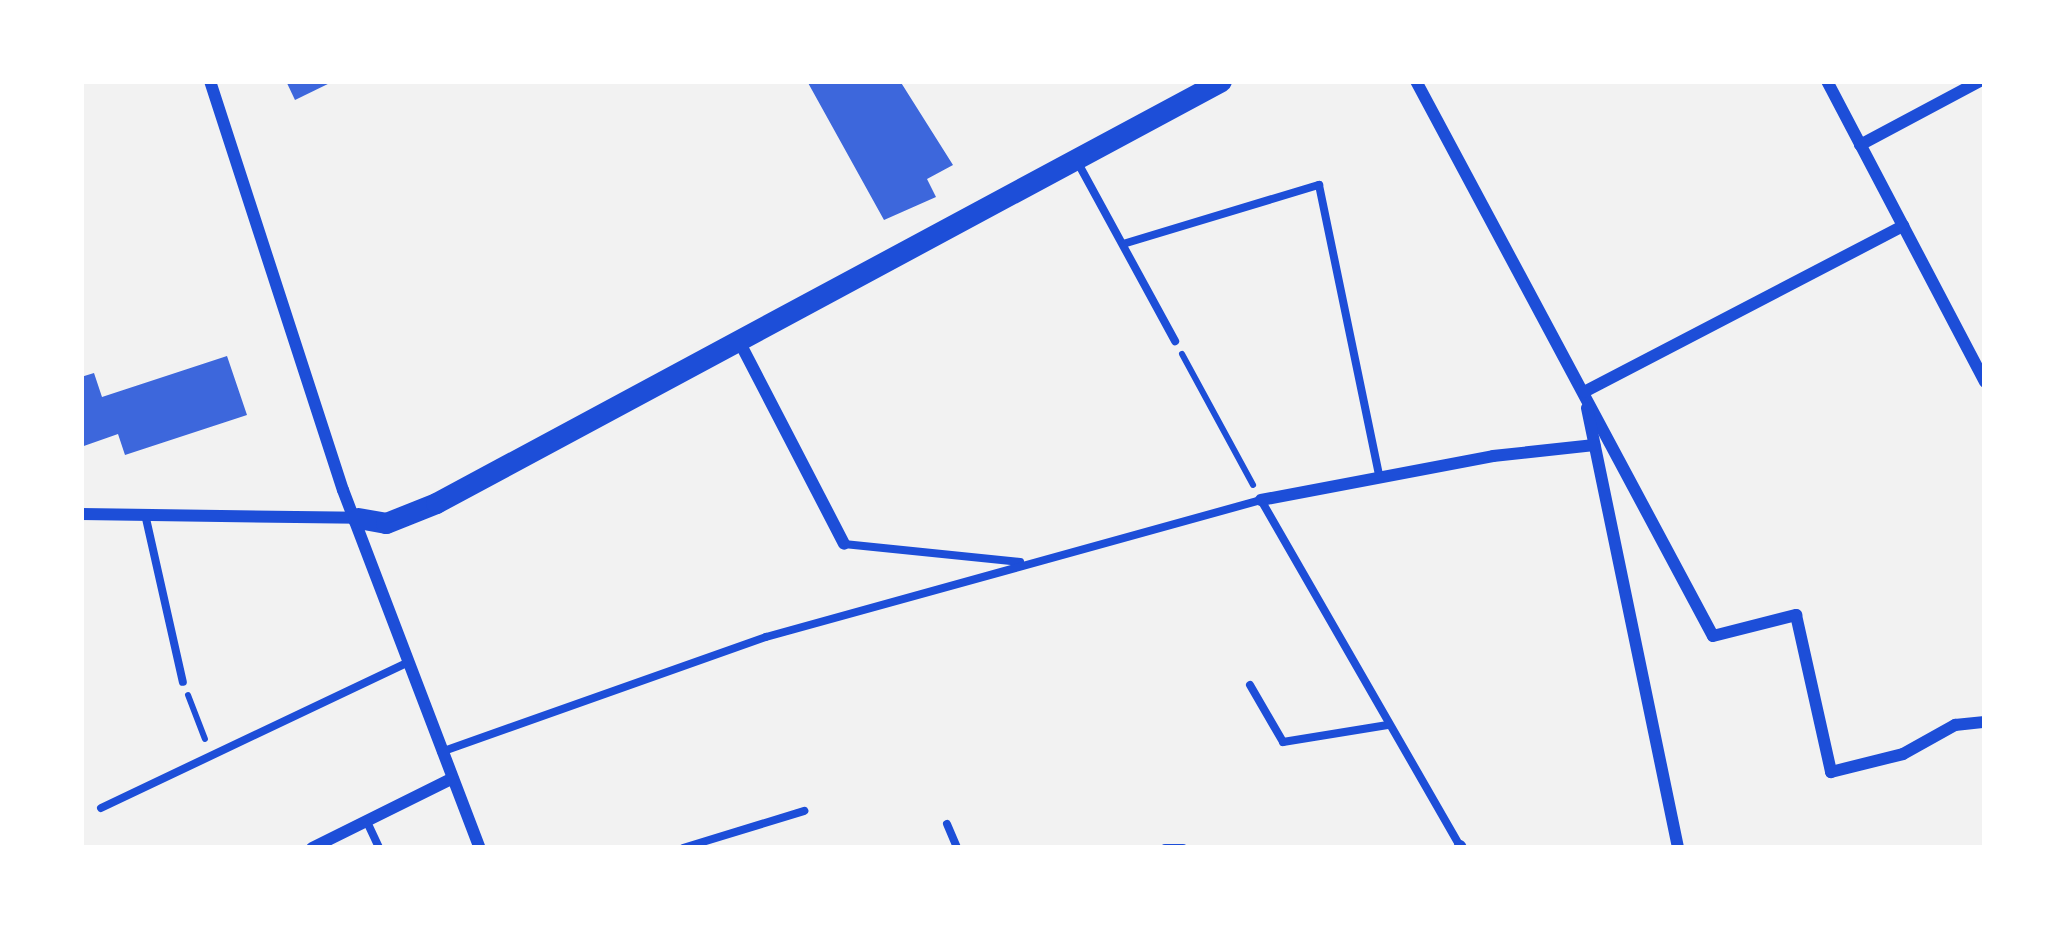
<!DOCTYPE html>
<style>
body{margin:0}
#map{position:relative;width:2066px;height:929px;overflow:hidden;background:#f2f2f2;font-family:"Public Sans",sans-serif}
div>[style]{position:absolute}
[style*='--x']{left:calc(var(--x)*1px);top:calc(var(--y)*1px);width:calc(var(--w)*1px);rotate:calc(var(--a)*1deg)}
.building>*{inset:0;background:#3d67dc}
.path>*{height:6px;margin:-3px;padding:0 3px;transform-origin:3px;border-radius:3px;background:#1d4ed8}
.service>*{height:8px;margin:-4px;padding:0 4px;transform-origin:4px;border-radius:4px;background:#1d4ed8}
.minor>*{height:12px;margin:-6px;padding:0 6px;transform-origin:6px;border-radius:6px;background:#1d4ed8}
.tertiary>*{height:21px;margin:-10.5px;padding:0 10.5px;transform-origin:10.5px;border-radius:10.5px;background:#1d4ed8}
span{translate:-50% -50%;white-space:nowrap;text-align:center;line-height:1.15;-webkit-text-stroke:10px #fff;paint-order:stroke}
.frame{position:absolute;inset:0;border:84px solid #fff;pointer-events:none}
</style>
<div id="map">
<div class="building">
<div style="clip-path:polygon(286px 81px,334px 81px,295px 100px)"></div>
<div style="clip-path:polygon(807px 81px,900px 81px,953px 165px,927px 179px,936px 197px,884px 220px)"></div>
<div style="clip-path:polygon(227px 356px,247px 415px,125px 455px,118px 434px,81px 447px,81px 377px,94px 373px,102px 397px)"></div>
</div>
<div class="path">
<div style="--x:1182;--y:354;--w:149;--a:61.5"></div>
<div style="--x:188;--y:695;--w:47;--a:68.9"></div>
</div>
<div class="service">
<div style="--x:1078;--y:163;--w:203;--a:61.4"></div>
<div style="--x:1123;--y:244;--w:205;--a:-16.8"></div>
<div style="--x:1319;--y:185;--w:296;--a:78.3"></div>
<div style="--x:145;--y:514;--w:172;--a:77.3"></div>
<div style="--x:844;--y:544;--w:177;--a:5.8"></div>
<div style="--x:1250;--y:685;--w:66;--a:59.9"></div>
<div style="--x:1283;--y:742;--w:106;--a:-9.2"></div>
<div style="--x:441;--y:752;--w:345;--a:-19.5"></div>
<div style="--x:766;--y:637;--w:514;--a:-15.47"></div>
<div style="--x:1261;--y:500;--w:399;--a:60.1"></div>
<div style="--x:101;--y:808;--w:338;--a:-25.4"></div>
<div style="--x:368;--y:824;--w:26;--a:65"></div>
<div style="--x:947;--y:824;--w:26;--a:67"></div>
<div style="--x:683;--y:848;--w:127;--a:-17"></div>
<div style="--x:1165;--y:848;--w:18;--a:0"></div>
</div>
<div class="minor">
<div style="--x:210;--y:81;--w:430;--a:72"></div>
<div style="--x:343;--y:490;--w:383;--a:69.1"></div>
<div style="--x:1416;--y:81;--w:629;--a:61.85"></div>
<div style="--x:1713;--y:636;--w:86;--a:-14.2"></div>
<div style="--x:1796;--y:615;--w:161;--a:77.4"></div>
<div style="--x:1831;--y:772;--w:74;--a:-14"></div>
<div style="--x:1903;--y:754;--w:60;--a:-29.1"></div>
<div style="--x:1955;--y:725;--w:30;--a:-6"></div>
<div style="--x:1827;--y:81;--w:340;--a:62.3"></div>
<div style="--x:1860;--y:145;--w:136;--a:-28.1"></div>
<div style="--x:740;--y:343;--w:226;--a:62.6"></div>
<div style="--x:1584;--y:392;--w:360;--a:-27.5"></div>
<div style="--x:1587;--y:408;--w:449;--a:78.3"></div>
<div style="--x:1261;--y:500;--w:236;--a:-10.7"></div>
<div style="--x:1493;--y:456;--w:102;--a:-6.2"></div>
<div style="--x:81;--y:514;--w:277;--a:0.8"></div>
<div style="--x:1460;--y:846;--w:2;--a:63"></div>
<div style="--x:312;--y:848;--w:155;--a:-26.4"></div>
</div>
<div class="tertiary">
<div style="--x:358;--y:518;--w:28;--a:10"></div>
<div style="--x:386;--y:523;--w:54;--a:-21.8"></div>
<div style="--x:436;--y:503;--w:891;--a:-28.26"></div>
</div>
<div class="frame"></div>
</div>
